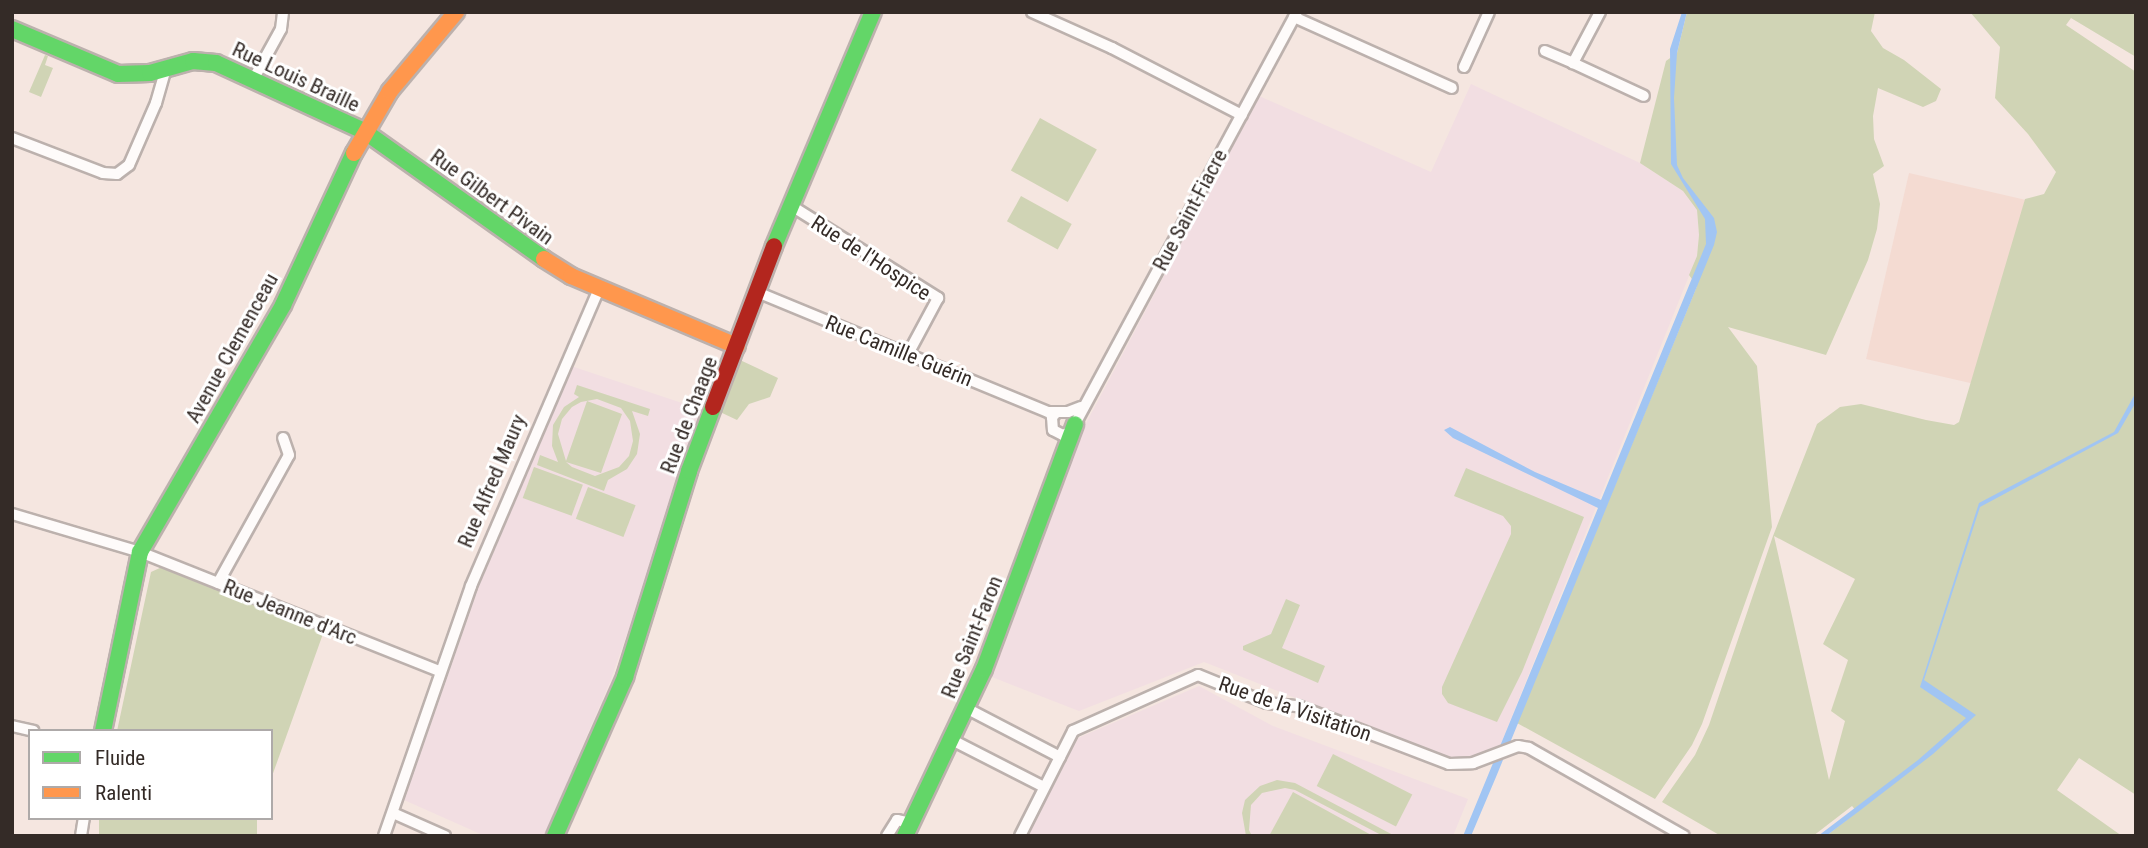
<!DOCTYPE html>
<meta charset="utf-8">
<style>
body{margin:0}
#map{position:relative;width:2148px;height:848px;overflow:hidden;background:#f5e6e0;font-family:"Roboto Condensed",sans-serif}
div>[style]{position:absolute}
[style*='--x']{left:calc(var(--x)*1px);top:calc(var(--y)*1px);width:calc(var(--w)*1px);rotate:calc(var(--a)*1deg)}
.built>*{inset:0;background:#f4dbd2;transform-origin:0 0}
.education>*{inset:0;background:#f2dee2}
.green>*{inset:0;background:#d0d4b5;transform-origin:0 0}
.water>*{inset:0;background:#a1c5f3}
.roads{filter:drop-shadow(2px 0 #bcb1ad) drop-shadow(-2px 0 #bcb1ad) drop-shadow(0 2px #bcb1ad) drop-shadow(0 -2px #bcb1ad)}
.street>*{height:10px;margin:-5px;padding:0 5px;transform-origin:5px;border-radius:5px;background:#fefbfa}
.fast>*{height:16px;margin:-8px;padding:0 8px;transform-origin:8px;border-radius:8px;background:#63d668}
.slow>*{height:16px;margin:-8px;padding:0 8px;transform-origin:8px;border-radius:8px;background:#ff974d}
.jam>*{height:16px;margin:-8px;padding:0 8px;transform-origin:8px;border-radius:8px;background:#b3261e}
span{translate:-50% -50%;white-space:nowrap;text-align:center;line-height:1.15;-webkit-text-stroke:6px #fff;paint-order:stroke}
.street-label{font-size:21px;color:#342b27}
.frame{position:absolute;inset:0;border:14px solid #342b27;pointer-events:none}
.legend{position:absolute;left:28px;top:729px;width:245px;height:91px;box-sizing:border-box;background:#fff;border:2px solid #aeaaa9;margin:0;padding:9px 12px;list-style:none;font-size:21px;color:#342b27}
.legend li{display:flex;align-items:center;gap:14px;height:35px}
.legend b{width:35px;border:2px solid #aeaaa9}
</style>
<div id="map">
<div class="built">
<div style="left:1909px;top:173px;width:119px;height:191px;rotate:13deg"></div>
</div>
<div class="education">
<div style="clip-path:polygon(1471px 84px,1640px 163px,1683px 191px,1697px 210px,1699px 235px,1697px 256px,1500px 746px,1456px 761px,1204px 662px,1079px 711px,992px 677px,1060px 492px,1073px 448px,1259px 96px,1431px 172px)"></div>
<div style="clip-path:polygon(571px 366px,706px 411px,610px 682px,544px 836px,485px 836px,404px 800px,448px 650px)"></div>
<div style="clip-path:polygon(1199px 686px,1273px 726px,1468px 799px,1453px 836px,1025px 836px,1078px 738px)"></div>
</div>
<div class="green">
<div style="clip-path:polygon(1687px 12px,1875px 12px,1871px 31px,1883px 48px,1904px 60px,1941px 89px,1936px 101px,1923px 107px,1878px 88px,1873px 116px,1874px 139px,1884px 166px,1873px 174px,1880px 204px,1877px 229px,1868px 260px,1826px 355px,1728px 327px,1757px 366px,1772px 527px,1702px 724px,1692px 745px,1655px 799px,1517px 723px,1697px 286px,1689px 275px,1697px 256px,1699px 235px,1697px 210px,1683px 191px,1640px 163px,1666px 61px,1677px 53px)"></div>
<div style="clip-path:polygon(evenodd,1970px 12px,2136px 12px,2136px 57px,2071px 18px,2066px 25px,2136px 72px,2136px 795px,2079px 758px,2057px 790px,2122px 836px,1826px 836px,1857px 812px,1852px 806px,1813px 836px,1721px 836px,1662px 802px,1695px 755px,1709px 725px,1773px 536px,1817px 424px,1840px 407px,1861px 404px,1926px 420px,1954px 425px,1959px 422px,2025px 199px,2044px 194px,2056px 172px,2028px 134px,1995px 98px,2000px 47px,1970px 12px,1774px 536px,1855px 579px,1823px 644px,1848px 660px,1831px 711px,1845px 721px,1829px 780px,1774px 536px)"></div>
<div style="clip-path:polygon(45px 55px,48px 56px,45px 65px,53px 68px,41px 97px,29px 92px)"></div>
<div style="left:1040px;top:118px;width:65px;height:60px;rotate:29deg"></div>
<div style="left:1021px;top:196px;width:58px;height:29px;rotate:29deg"></div>
<div style="clip-path:polygon(740px 360px,778px 378px,770px 397px,749px 404px,737px 420px,720px 412px)"></div>
<div style="clip-path:polygon(evenodd,577px 385px,650px 409px,648px 416px,632px 411px,640px 434px,637px 454px,627px 469px,608px 480px,604px 491px,537px 465px,540px 455px,558px 462px,552px 446px,553px 425px,564px 407px,579px 397px,574px 394px,577px 385px,597px 399px,621px 408px,630px 421px,633px 441px,629px 456px,619px 467px,595px 476px,572px 467px,566px 462px,601px 473px,622px 414px,587px 401px,566px 461px,558px 434px,562px 419px,572px 407px,581px 402px,597px 399px)"></div>
<div style="left:534px;top:467px;width:52px;height:33px;rotate:20deg"></div>
<div style="clip-path:polygon(1466px 468px,1584px 517px,1522px 672px,1497px 722px,1448px 703px,1442px 694px,1442px 687px,1511px 534px,1511px 526px,1503px 516px,1454px 496px)"></div>
<div style="left:588px;top:487px;width:51px;height:34px;rotate:21deg"></div>
<div style="clip-path:polygon(162px 567px,324px 631px,271px 779px,271px 731px,117px 731px,151px 572px)"></div>
<div style="clip-path:polygon(1286px 599px,1300px 605px,1282px 648px,1325px 666px,1318px 683px,1243px 650px,1243px 646px,1271px 634px)"></div>
<div style="left:1333px;top:754px;width:89px;height:36px;rotate:27deg"></div>
<div style="clip-path:polygon(1277px 780px,1295px 783px,1395px 836px,1383px 836px,1295px 790px,1285px 788px,1262px 793px,1251px 805px,1249px 830px,1252px 836px,1246px 836px,1242px 813px,1245px 800px,1260px 786px)"></div>
<div style="clip-path:polygon(1293px 792px,1373px 836px,1269px 836px)"></div>
<div style="left:99px;top:818px;width:158px;height:18px"></div>
</div>
<div class="water">
<div style="clip-path:polygon(1682px 12px,1687px 12px,1677px 53px,1674px 98px,1677px 165px,1683px 178px,1714px 218px,1717px 232px,1714px 245px,1496px 777px,1471px 836px,1463px 836px,1598px 508px,1453px 438px,1444px 430px,1450px 427px,1535px 472px,1601px 500px,1706px 244px,1705px 219px,1671px 164px,1670px 49px)"></div>
<div style="clip-path:polygon(2136px 392px,2136px 402px,2118px 433px,1980px 507px,1924px 680px,1976px 715px,1933px 754px,1858px 812px,1826px 836px,1818px 836px,1918px 760px,1966px 718px,1920px 687px,1979px 503px,2114px 432px)"></div>
</div>
<div class="roads">
<div class="street">
<div style="--x:1032;--y:12;--w:88;--a:24.2"></div>
<div style="--x:1112;--y:48;--w:146;--a:27.3"></div>
<div style="--x:1600;--y:12;--w:58;--a:117.9"></div>
<div style="--x:1573;--y:63;--w:78;--a:24.9"></div>
<div style="--x:1294;--y:17;--w:173;--a:24.2"></div>
<div style="--x:1545;--y:51;--w:30;--a:23"></div>
<div style="--x:1464;--y:67;--w:60;--a:-65.6"></div>
<div style="--x:253;--y:80;--w:58;--a:-61.2"></div>
<div style="--x:281;--y:29;--w:17;--a:-83"></div>
<div style="--x:12;--y:138;--w:97;--a:21"></div>
<div style="--x:103;--y:173;--w:14;--a:4"></div>
<div style="--x:117;--y:174;--w:15;--a:-37"></div>
<div style="--x:129;--y:165;--w:68;--a:-66.5"></div>
<div style="--x:156;--y:103;--w:37;--a:-74"></div>
<div style="--x:790;--y:205;--w:175;--a:32.1"></div>
<div style="--x:938;--y:298;--w:64;--a:118.2"></div>
<div style="--x:757;--y:292;--w:315;--a:22.4"></div>
<div style="--x:1048;--y:412;--w:20;--a:0"></div>
<div style="--x:1068;--y:412;--w:14;--a:-21"></div>
<div style="--x:1056;--y:413;--w:6;--a:135"></div>
<div style="--x:1052;--y:417;--w:13;--a:86"></div>
<div style="--x:1053;--y:430;--w:11;--a:27"></div>
<div style="--x:1063;--y:435;--w:10;--a:-24"></div>
<div style="--x:1075;--y:424;--w:468;--a:-61.7"></div>
<div style="--x:12;--y:514;--w:134;--a:16.5"></div>
<div style="--x:140;--y:552;--w:322;--a:21.7"></div>
<div style="--x:218;--y:583;--w:146;--a:-61"></div>
<div style="--x:289;--y:455;--w:18;--a:-109"></div>
<div style="--x:966;--y:708;--w:106;--a:27.5"></div>
<div style="--x:12;--y:726;--w:22;--a:13"></div>
<div style="--x:952;--y:740;--w:103;--a:27.1"></div>
<div style="--x:393;--y:813;--w:57;--a:23.9"></div>
<div style="--x:81;--y:836;--w:18;--a:-81"></div>
<div style="--x:384;--y:836;--w:265;--a:-70.8"></div>
<div style="--x:471;--y:586;--w:326;--a:-66.7"></div>
<div style="--x:887;--y:836;--w:19;--a:-58"></div>
<div style="--x:897;--y:820;--w:14;--a:12"></div>
<div style="--x:1020;--y:836;--w:118;--a:-63.2"></div>
<div style="--x:1073;--y:731;--w:137;--a:-24.1"></div>
<div style="--x:1198;--y:675;--w:74;--a:22.1"></div>
<div style="--x:1267;--y:703;--w:31;--a:6"></div>
<div style="--x:1298;--y:706;--w:162;--a:21"></div>
<div style="--x:1449;--y:764;--w:24;--a:-2"></div>
<div style="--x:1473;--y:763;--w:48;--a:-20.7"></div>
<div style="--x:1518;--y:746;--w:11;--a:10"></div>
<div style="--x:1529;--y:748;--w:178;--a:29.6"></div>
</div>
<div class="fast">
<div style="--x:12;--y:29;--w:115;--a:23"></div>
<div style="--x:118;--y:74;--w:32;--a:-2"></div>
<div style="--x:150;--y:73;--w:45;--a:-15.6"></div>
<div style="--x:193;--y:61;--w:23;--a:5"></div>
<div style="--x:216;--y:63;--w:163;--a:24.7"></div>
<div style="--x:364;--y:131;--w:221;--a:35.4"></div>
<div style="--x:774;--y:246;--w:254;--a:-67.1"></div>
<div style="--x:103;--y:731;--w:183;--a:-78.3"></div>
<div style="--x:140;--y:552;--w:285;--a:-59.9"></div>
<div style="--x:283;--y:305;--w:168;--a:-65"></div>
<div style="--x:555;--y:836;--w:174;--a:-66.2"></div>
<div style="--x:625;--y:677;--w:216;--a:-72.7"></div>
<div style="--x:689;--y:471;--w:68;--a:-69.4"></div>
<div style="--x:905;--y:836;--w:185;--a:-64.7"></div>
<div style="--x:984;--y:669;--w:261;--a:-69.6"></div>
</div>
<div class="slow">
<div style="--x:354;--y:153;--w:72;--a:-59.9"></div>
<div style="--x:390;--y:91;--w:103;--a:-50.1"></div>
<div style="--x:544;--y:259;--w:32;--a:32"></div>
<div style="--x:571;--y:276;--w:180;--a:22.9"></div>
</div>
<div class="jam">
<div style="--x:713;--y:407;--w:172;--a:-69.2"></div>
</div>
</div>
<div class="street-label">
<span style="left:296px;top:77px;rotate:25deg">Rue Louis Braille</span>
<span style="left:492px;top:197px;rotate:36deg">Rue Gilbert Pivain</span>
<span style="left:1190px;top:210px;rotate:-62deg">Rue Saint-Fiacre</span>
<span style="left:871px;top:258px;rotate:33deg">Rue de l'Hospice</span>
<span style="left:232px;top:348px;rotate:-61deg">Avenue Clemenceau</span>
<span style="left:899px;top:351px;rotate:22deg">Rue Camille Guérin</span>
<span style="left:689px;top:415px;rotate:-69deg">Rue de Chaage</span>
<span style="left:492px;top:481px;rotate:-67deg">Rue Alfred Maury</span>
<span style="left:290px;top:612px;rotate:22deg">Rue Jeanne d'Arc</span>
<span style="left:972px;top:637px;rotate:-68deg">Rue Saint-Faron</span>
<span style="left:1295px;top:709px;rotate:19deg">Rue de la Visitation</span>
</div>
<div class="frame"></div>
<ul class="legend">
<li><b style="height:9px;background:#63d668"></b>Fluide</li>
<li><b style="height:9px;background:#ff974d"></b>Ralenti</li>
</ul>
</div>
